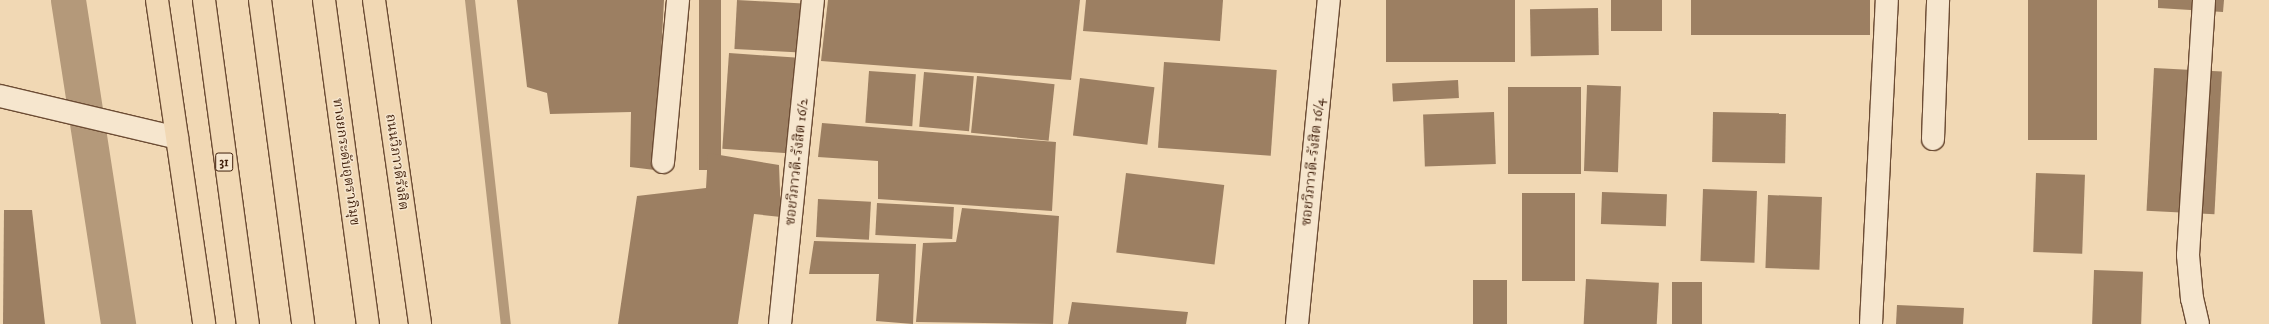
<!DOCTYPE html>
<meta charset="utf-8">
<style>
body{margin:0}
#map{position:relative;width:2269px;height:324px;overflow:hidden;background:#f1d8b4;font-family:"IM FELL DW Pica","Noto Serif Thai",serif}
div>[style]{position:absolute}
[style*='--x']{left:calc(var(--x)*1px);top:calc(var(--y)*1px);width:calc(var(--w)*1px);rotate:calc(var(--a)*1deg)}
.stream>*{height:10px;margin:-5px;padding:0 5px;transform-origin:5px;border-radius:5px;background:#b4997a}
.canal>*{height:35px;margin:-17.5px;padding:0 17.5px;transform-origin:17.5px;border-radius:17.5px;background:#b4997a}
.building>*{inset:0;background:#9c7f62;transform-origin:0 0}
.roads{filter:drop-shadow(1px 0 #6c4c34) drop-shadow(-1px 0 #6c4c34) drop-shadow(0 1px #6c4c34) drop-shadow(0 -1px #6c4c34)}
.minor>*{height:22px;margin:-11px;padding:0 11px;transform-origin:11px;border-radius:11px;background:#f6e6ce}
.major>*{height:22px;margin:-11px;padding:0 11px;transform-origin:11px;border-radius:11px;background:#f1d8b4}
.highway>*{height:22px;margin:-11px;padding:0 11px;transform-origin:11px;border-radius:11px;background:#f1d8b4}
span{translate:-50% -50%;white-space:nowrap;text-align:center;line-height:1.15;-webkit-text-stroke:3px #f6e6ce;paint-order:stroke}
.shield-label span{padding:1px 3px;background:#f6e6ce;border:1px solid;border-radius:3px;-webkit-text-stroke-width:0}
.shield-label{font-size:13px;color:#3f1e0a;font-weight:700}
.street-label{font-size:14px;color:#3f1e0a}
</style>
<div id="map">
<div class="stream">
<div style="--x:470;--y:0;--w:326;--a:83.7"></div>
</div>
<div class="canal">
<div style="--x:68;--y:0;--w:328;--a:81.2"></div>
</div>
<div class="building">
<div style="clip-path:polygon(517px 0,664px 0,655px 170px,630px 167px,631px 112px,550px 114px,547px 93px,527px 87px)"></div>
<div style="left:699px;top:0;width:22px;height:170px"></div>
<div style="left:737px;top:0;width:66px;height:49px;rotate:3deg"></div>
<div style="clip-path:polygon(828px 0,1080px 0,1071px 80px,821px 61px)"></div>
<div style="clip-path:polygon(1086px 0,1223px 0,1220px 41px,1083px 31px)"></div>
<div style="left:1386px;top:0;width:129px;height:62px"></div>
<div style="left:1611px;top:0;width:51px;height:31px"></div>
<div style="left:1691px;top:0;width:179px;height:35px"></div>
<div style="left:2028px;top:0;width:69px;height:140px"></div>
<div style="clip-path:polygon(2158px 0,2224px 0,2223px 12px,2158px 8px)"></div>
<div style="left:1598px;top:8px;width:47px;height:68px;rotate:89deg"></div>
<div style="left:729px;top:53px;width:66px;height:96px;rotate:4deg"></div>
<div style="left:1164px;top:62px;width:113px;height:86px;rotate:4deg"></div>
<div style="left:2154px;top:68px;width:68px;height:143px;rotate:3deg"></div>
<div style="left:869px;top:71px;width:47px;height:52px;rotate:4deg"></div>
<div style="left:924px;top:72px;width:50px;height:55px;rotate:5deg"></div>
<div style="left:977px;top:76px;width:78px;height:57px;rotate:6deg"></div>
<div style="left:1080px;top:78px;width:75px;height:58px;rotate:7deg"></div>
<div style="left:1458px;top:80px;width:18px;height:66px;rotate:87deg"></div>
<div style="left:1587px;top:85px;width:34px;height:86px;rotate:2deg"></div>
<div style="left:1508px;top:87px;width:73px;height:87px"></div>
<div style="left:1494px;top:112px;width:52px;height:71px;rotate:88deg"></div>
<div style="left:1713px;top:112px;width:73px;height:50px;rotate:1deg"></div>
<div style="clip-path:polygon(822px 123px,1056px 142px,1052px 211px,878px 199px,878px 161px,818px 157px)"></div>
<div style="clip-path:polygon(708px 153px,779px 165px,781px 217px,754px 214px,738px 324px,618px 324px,637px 196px,706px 188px)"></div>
<div style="left:1126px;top:173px;width:99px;height:80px;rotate:7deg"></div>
<div style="left:2036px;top:173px;width:49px;height:79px;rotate:2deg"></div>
<div style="left:1703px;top:189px;width:54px;height:72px;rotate:2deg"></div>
<div style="left:1602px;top:192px;width:65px;height:32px;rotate:2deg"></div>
<div style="left:1522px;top:193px;width:53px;height:88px"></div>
<div style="left:1768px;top:195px;width:54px;height:73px;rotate:2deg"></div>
<div style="left:818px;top:199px;width:53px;height:38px;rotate:3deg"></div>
<div style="left:877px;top:203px;width:77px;height:32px;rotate:3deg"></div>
<div style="clip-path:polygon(962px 208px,1059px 216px,1053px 324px,916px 322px,923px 243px,956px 242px)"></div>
<div style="clip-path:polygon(4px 210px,32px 210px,45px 324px,3px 324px)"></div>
<div style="clip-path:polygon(814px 241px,916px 244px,913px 324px,876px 321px,879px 274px,809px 274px)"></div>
<div style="left:2094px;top:270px;width:49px;height:54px;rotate:2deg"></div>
<div style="left:1586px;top:279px;width:73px;height:45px;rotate:3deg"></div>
<div style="left:1473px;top:280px;width:34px;height:44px"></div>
<div style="left:1672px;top:282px;width:30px;height:42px"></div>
<div style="clip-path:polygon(1072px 302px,1188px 312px,1186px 324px,1068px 324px)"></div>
<div style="clip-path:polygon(1897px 305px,1964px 308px,1963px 324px,1896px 324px)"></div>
</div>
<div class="roads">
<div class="minor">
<div style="--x:0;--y:96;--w:182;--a:13.3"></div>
<div style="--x:1933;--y:139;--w:139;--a:-87.9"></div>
<div style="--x:663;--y:162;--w:163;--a:-84.7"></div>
<div style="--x:780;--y:324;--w:326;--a:-84.2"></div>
<div style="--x:1297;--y:324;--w:326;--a:-84.4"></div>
<div style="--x:1871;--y:324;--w:324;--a:-87.2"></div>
<div style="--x:2198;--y:324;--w:26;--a:-103"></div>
<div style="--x:2192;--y:299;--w:44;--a:-95.2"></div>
<div style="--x:2188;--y:255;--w:256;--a:-86.4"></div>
</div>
<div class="major">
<div style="--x:157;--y:0;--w:327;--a:81.7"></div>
<div style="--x:374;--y:0;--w:327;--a:81.9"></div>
</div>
<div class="highway">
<div style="--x:204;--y:0;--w:327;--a:82.3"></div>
<div style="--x:260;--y:0;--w:327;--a:82.4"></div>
<div style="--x:324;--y:0;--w:327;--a:82.3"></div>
</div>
</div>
<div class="shield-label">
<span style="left:224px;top:162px">31</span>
</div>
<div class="street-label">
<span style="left:346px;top:162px;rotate:82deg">ทางยกระดับอุตราภิมุข</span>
<span style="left:397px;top:162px;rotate:82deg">ถนนวิภาวดีรังสิต</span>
<span style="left:797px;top:162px;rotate:-84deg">ซอยวิภาวดี-รังสิต 16/2</span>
<span style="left:1313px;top:162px;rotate:-84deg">ซอยวิภาวดี-รังสิต 16/4</span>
</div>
</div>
